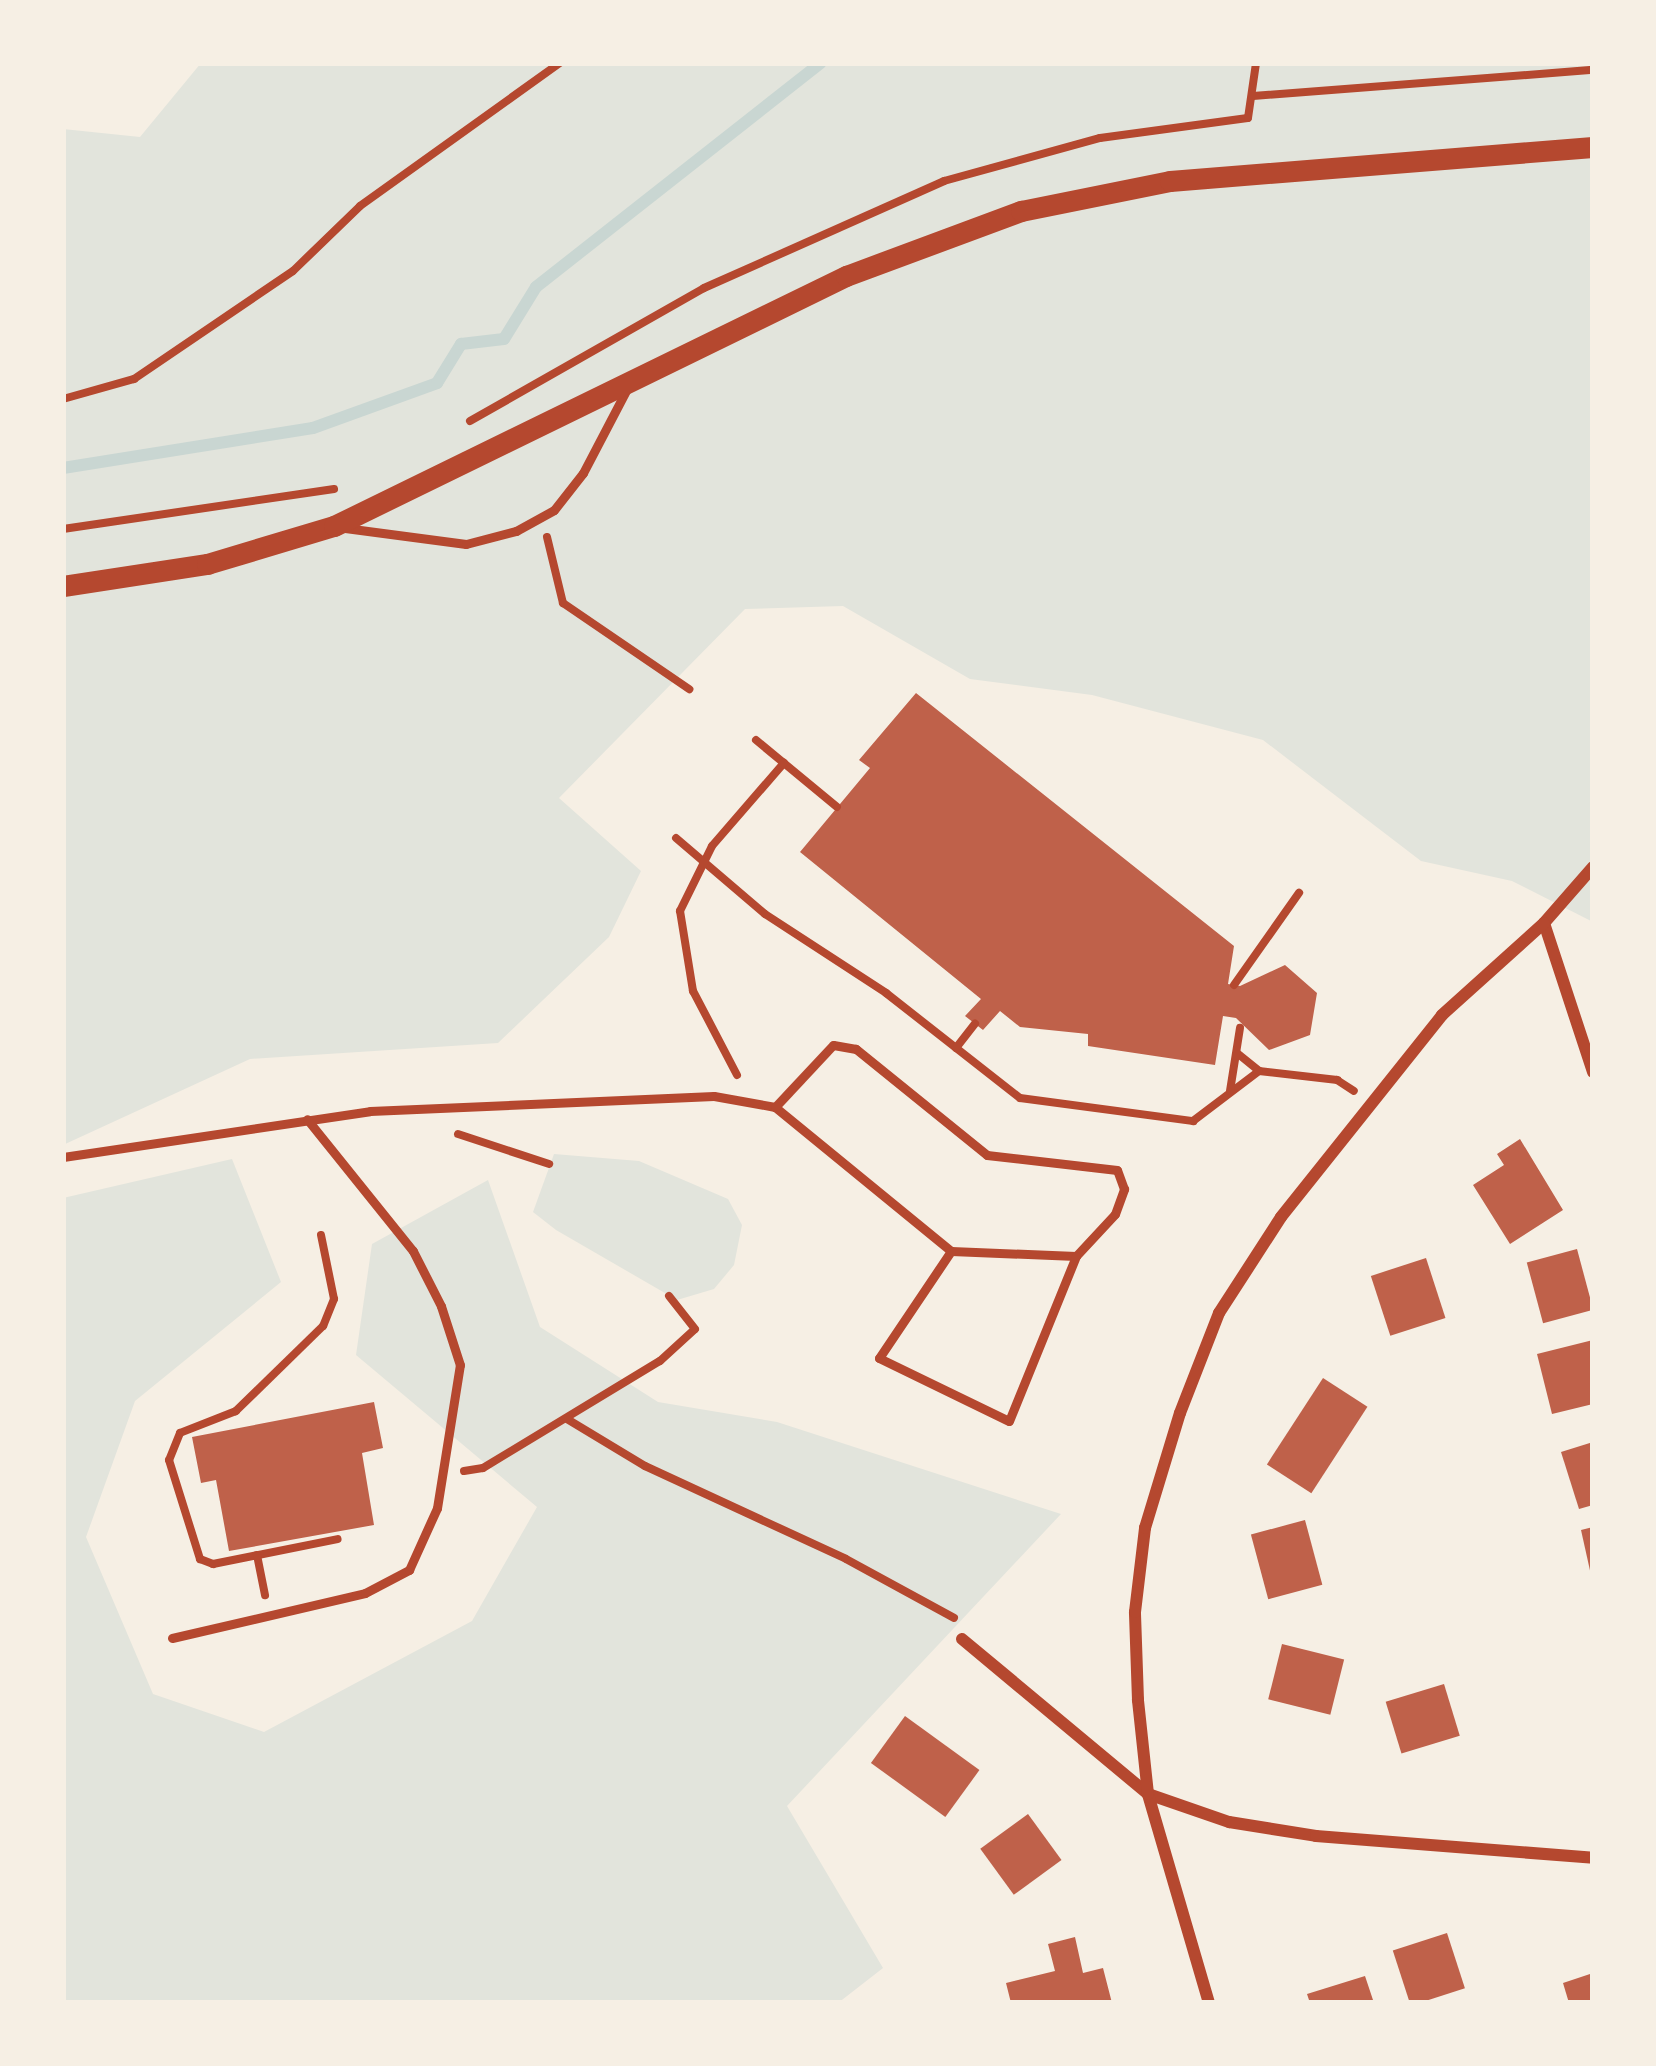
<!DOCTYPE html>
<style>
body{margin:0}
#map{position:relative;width:1656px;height:2066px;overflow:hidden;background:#f6efe4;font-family:"Golos Text",sans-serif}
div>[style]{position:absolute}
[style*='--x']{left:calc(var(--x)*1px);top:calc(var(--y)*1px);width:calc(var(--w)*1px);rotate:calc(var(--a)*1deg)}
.green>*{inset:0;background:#e2e4dc}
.stream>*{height:12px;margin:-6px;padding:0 6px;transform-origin:6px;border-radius:6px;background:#c9d6d2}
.building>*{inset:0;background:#bf614a;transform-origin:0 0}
.path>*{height:8px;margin:-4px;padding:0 4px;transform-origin:4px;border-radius:4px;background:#b5482f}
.service>*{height:9px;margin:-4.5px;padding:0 4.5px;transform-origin:4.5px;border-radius:4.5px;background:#b5482f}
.minor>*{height:12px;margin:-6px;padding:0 6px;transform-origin:6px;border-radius:6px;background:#b5482f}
.tertiary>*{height:21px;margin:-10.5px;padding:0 10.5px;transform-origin:10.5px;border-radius:10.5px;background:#b5482f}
span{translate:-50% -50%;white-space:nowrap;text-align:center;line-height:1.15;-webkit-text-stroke:12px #f6efe4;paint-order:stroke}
.frame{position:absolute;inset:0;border:66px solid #f6efe4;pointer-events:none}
</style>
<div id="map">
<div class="green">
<div style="clip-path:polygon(201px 63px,1593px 63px,1593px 922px,1512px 881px,1421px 861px,1263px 740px,1092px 695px,970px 679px,843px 606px,745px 609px,559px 798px,641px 871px,609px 937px,498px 1043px,250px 1059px,63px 1145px,63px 129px,140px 137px)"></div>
<div style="clip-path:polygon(554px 1154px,639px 1161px,728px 1199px,742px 1225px,734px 1265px,714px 1289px,677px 1300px,556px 1230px,533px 1212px)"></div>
<div style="clip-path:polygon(232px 1159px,281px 1282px,135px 1401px,86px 1537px,153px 1694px,264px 1732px,472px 1621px,537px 1507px,356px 1355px,372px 1244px,488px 1180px,540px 1327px,658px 1402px,777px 1422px,1061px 1514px,787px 1806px,883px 1968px,838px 2003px,63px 2003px,63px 1198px)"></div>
</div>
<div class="stream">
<div style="--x:63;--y:468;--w:253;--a:-9.1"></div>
<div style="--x:313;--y:428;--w:132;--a:-19.9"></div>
<div style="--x:437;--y:383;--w:46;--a:-58.4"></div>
<div style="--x:461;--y:344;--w:43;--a:-6.6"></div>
<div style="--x:504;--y:339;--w:61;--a:-58.4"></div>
<div style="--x:536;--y:287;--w:362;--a:-38.2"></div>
</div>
<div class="building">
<div style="clip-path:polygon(916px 693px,1234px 946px,1228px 984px,1240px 986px,1285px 965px,1317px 993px,1310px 1035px,1269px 1050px,1236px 1018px,1223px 1016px,1215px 1065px,1088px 1046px,1088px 1034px,1020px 1027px,1000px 1011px,983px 1030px,965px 1016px,981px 999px,800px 852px,870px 768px,859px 760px)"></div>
<div style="clip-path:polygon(1520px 1139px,1563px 1210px,1510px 1244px,1473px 1185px,1504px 1165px,1497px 1154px)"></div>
<div style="left:1577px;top:1249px;width:63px;height:52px;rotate:75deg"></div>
<div style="left:1426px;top:1258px;width:63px;height:58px;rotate:72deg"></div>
<div style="clip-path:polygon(1593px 1340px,1593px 1404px,1552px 1414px,1537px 1354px)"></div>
<div style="left:1323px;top:1378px;width:53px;height:103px;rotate:33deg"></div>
<div style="clip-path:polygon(374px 1402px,383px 1448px,362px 1453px,374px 1525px,229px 1551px,216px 1480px,201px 1483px,192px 1437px)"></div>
<div style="clip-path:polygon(1593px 1442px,1593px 1505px,1579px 1509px,1561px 1452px)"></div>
<div style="left:1305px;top:1520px;width:67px;height:56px;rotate:75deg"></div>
<div style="clip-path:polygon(1593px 1527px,1593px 1575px,1591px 1575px,1581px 1530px)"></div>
<div style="left:1282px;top:1644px;width:64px;height:57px;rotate:14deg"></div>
<div style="left:1444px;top:1684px;width:54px;height:61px;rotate:73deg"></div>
<div style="left:905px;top:1716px;width:92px;height:58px;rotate:36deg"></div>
<div style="left:1028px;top:1814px;width:57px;height:59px;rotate:54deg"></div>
<div style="left:1447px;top:1933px;width:58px;height:57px;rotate:72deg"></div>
<div style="clip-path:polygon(1075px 1937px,1083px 1973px,1103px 1968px,1112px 2003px,1011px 2003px,1006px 1983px,1055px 1971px,1048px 1944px)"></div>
<div style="clip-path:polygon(1593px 1973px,1593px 2003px,1569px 2003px,1563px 1983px)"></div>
<div style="clip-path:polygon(1365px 1976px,1374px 2003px,1310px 2003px,1307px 1994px)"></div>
</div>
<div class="path">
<div style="--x:1253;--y:96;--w:341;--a:-4.4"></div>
<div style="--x:63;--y:399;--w:74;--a:-15.7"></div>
<div style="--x:134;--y:379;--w:192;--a:-34.2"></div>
<div style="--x:293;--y:271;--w:93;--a:-44.1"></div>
<div style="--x:360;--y:206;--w:246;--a:-35.6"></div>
<div style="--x:470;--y:421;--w:269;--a:-29.6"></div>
<div style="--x:704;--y:288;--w:263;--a:-24"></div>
<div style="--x:944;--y:181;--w:162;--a:-15.4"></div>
<div style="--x:1100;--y:138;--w:149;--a:-7.7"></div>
<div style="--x:1248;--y:118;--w:56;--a:-81.7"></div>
<div style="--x:63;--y:529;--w:274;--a:-8.4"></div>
<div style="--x:547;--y:537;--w:68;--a:76.4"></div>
<div style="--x:563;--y:603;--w:153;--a:34.3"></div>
<div style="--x:756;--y:740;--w:105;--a:39.6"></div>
<div style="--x:676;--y:838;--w:117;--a:40.5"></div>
<div style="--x:765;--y:914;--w:145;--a:33.1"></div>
<div style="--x:886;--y:993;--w:170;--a:38.1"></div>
<div style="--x:1020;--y:1098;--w:175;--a:7.6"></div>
<div style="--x:1193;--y:1121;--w:83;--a:-37.1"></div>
<div style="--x:1259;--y:1071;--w:79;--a:6.6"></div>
<div style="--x:1337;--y:1080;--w:20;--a:33"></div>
<div style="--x:1234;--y:985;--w:113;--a:-54.8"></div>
<div style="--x:956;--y:1048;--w:31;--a:-52"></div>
<div style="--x:1237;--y:1053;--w:28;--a:39"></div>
<div style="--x:737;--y:1075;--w:95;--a:-117.6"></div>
<div style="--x:693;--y:991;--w:81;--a:-99.2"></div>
<div style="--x:680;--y:911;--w:72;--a:-63.8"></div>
<div style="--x:712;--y:846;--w:110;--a:-49.1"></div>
<div style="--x:1230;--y:1091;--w:64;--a:-81"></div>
<div style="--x:458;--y:1134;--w:96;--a:18.2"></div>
<div style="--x:321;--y:1235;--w:65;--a:78.5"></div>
<div style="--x:334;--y:1299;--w:29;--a:112"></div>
<div style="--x:323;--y:1326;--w:122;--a:135.7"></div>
<div style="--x:236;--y:1411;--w:60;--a:158.6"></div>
<div style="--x:180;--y:1433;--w:29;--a:112"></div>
<div style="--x:169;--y:1460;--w:104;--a:72.6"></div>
<div style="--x:200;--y:1559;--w:14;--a:21"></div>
<div style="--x:213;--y:1564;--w:127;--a:-11.3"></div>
<div style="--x:567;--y:1419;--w:91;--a:31.1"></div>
<div style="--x:645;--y:1466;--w:221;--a:24.8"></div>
<div style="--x:846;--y:1559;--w:123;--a:28.6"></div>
<div style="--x:464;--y:1471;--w:19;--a:-9"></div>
<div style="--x:483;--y:1468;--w:207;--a:-31.2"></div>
<div style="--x:660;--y:1361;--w:47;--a:-42.4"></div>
<div style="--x:695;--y:1329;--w:42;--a:-128.2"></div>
<div style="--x:257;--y:1555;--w:41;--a:78.7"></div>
</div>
<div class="service">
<div style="--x:345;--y:528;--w:122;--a:7.5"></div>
<div style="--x:466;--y:544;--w:52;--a:-14.6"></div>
<div style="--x:516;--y:531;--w:43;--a:-28.9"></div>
<div style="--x:554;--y:510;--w:47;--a:-51.9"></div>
<div style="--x:583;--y:473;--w:97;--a:-62.4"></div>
<div style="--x:63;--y:1157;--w:310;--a:-8.5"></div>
<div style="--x:370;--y:1111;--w:344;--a:-2.5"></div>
<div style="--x:714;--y:1096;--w:62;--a:10.2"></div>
<div style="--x:775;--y:1107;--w:227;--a:39.3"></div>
<div style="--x:951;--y:1251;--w:125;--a:2.3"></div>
<div style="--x:1076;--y:1256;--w:57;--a:-47.1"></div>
<div style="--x:1115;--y:1214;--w:27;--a:-70"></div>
<div style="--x:1124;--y:1189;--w:20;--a:-110"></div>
<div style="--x:1117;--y:1170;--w:131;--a:-173.4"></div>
<div style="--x:987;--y:1155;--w:169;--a:-141"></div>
<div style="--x:856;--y:1049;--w:23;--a:-170"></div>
<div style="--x:833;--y:1045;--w:85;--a:133.1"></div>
<div style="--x:951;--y:1251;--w:129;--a:123.9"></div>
<div style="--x:879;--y:1358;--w:144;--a:25.9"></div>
<div style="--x:1009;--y:1421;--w:178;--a:-67.9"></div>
<div style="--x:172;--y:1638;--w:198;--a:-13.1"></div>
<div style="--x:365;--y:1593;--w:50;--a:-27.6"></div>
<div style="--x:409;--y:1570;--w:68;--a:-65.7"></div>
<div style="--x:437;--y:1508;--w:145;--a:-80.9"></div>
<div style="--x:460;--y:1365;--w:62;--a:-107.9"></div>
<div style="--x:441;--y:1306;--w:62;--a:-117"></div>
<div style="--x:413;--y:1251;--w:169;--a:-128.8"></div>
</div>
<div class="minor">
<div style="--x:1593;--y:867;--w:74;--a:131.2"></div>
<div style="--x:1544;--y:923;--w:157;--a:71.8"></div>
<div style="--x:962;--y:1639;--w:242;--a:39.8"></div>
<div style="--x:1148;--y:1794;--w:86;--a:19.1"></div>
<div style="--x:1229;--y:1822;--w:88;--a:9.1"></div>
<div style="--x:1316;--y:1836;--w:278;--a:4.5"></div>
<div style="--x:1209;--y:2003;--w:218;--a:-106.3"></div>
<div style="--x:1148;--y:1794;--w:95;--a:-96.1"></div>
<div style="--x:1138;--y:1700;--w:88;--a:-92"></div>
<div style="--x:1135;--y:1612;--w:85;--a:-83.2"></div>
<div style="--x:1145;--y:1528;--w:120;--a:-73.1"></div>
<div style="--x:1180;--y:1413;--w:107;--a:-68.7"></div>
<div style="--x:1219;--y:1313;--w:114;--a:-57.1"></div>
<div style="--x:1281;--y:1217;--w:258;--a:-51.4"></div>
<div style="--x:1442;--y:1015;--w:137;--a:-42"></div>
</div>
<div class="tertiary">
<div style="--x:63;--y:586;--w:146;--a:-8.7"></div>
<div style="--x:207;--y:564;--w:133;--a:-16.7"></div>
<div style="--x:334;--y:526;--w:570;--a:-26.03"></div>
<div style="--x:846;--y:276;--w:187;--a:-20.4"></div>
<div style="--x:1021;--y:211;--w:152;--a:-11.4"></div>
<div style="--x:1170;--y:181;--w:424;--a:-4.6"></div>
</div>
<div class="frame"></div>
</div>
